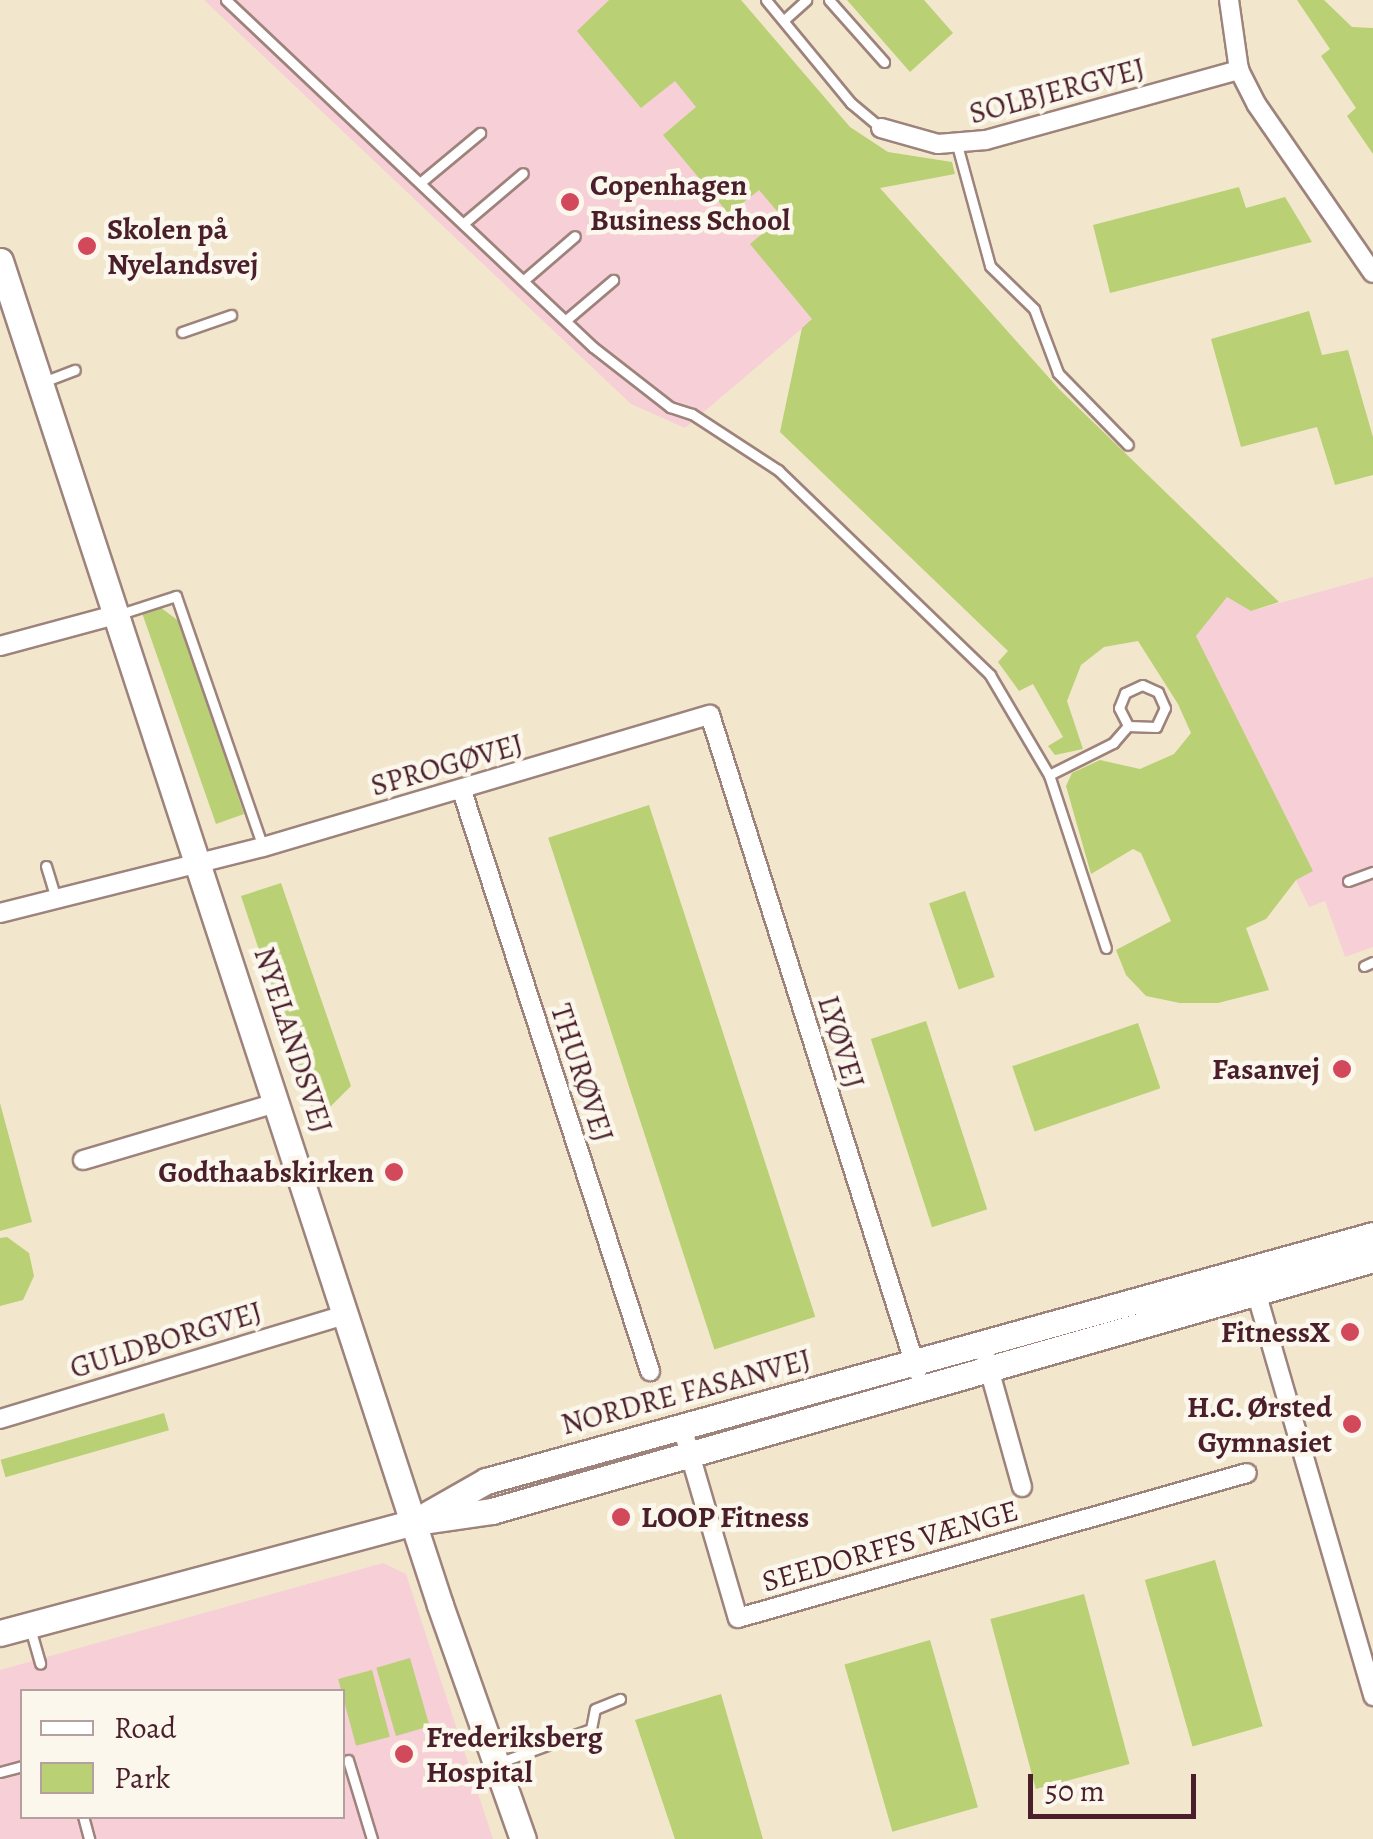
<!DOCTYPE html>
<meta charset="utf-8">
<style>
body{margin:0}
#map{position:relative;width:1373px;height:1839px;overflow:hidden;background:#f2e7cd;font-family:Alegreya,serif}
div>[style]{position:absolute}
[style*='--x']{left:calc(var(--x)*1px);top:calc(var(--y)*1px);width:calc(var(--w)*1px);rotate:calc(var(--a)*1deg)}
.built>*{inset:0;background:#f6cfd7}
.green>*{inset:0;background:#b9d075;transform-origin:0 0}
.roads{filter:drop-shadow(2px 0 #9e837c) drop-shadow(-2px 0 #9e837c) drop-shadow(0 2px #9e837c) drop-shadow(0 -2px #9e837c)}
.lane>*{height:9px;margin:-4.5px;padding:0 4.5px;transform-origin:4.5px;border-radius:4.5px;background:#fff}
.street>*{height:18px;margin:-9px;padding:0 9px;transform-origin:9px;border-radius:9px;background:#fff}
.secondary>*{height:25px;margin:-12.5px;padding:0 12.5px;transform-origin:12.5px;border-radius:12.5px;background:#fff}
.dots>*{width:28px;height:28px;translate:-50% -50%;box-sizing:border-box;border:5px solid #fbf7ec;border-radius:50%}
span{translate:-50% -50%;white-space:nowrap;text-align:center;line-height:1.15;-webkit-text-stroke:9px #fbf7ec;paint-order:stroke}
.street-label{font-size:30px;color:#4a1f2b}
.poi-label{font-size:30px;color:#4a1f2b;font-weight:700}
.left{translate:0 -50%;text-align:left}
.right{translate:-100% -50%;text-align:right}
.legend{position:absolute;left:20px;top:1689px;width:325px;height:130px;box-sizing:border-box;background:#fbf7ec;border:2px solid #b4a19f;margin:0;padding:12px 18px;list-style:none;font-size:30px;color:#4a1f2b}
.legend li{display:flex;align-items:center;gap:20px;height:50px}
.legend b{width:50px;border:2px solid #b4a19f}
.scale{position:absolute;left:1028px;top:1774px;width:168px;height:45px;box-sizing:border-box;border:5px solid #4a1f2b;border-top:0;padding-left:12px;font-size:30px;line-height:35px;white-space:nowrap;color:#4a1f2b;-webkit-text-stroke:8px #fbf7ec;paint-order:stroke}
</style>
<div id="map">
<div class="built">
<div style="clip-path:polygon(204px 0,609px 0,578px 31px,641px 108px,675px 80px,697px 107px,664px 134px,730px 214px,759px 189px,782px 217px,751px 244px,813px 319px,685px 428px,631px 404px)"></div>
<div style="clip-path:polygon(1373px 577px,1373px 947px,1345px 957px,1325px 901px,1309px 907px,1296px 880px,1313px 871px,1196px 636px,1227px 597px,1251px 611px)"></div>
<div style="clip-path:polygon(evenodd,383px 1563px,406px 1574px,493px 1839px,0 1839px,0 1670px,383px 1563px,22px 1692px,342px 1692px,342px 1816px,22px 1816px,22px 1692px)"></div>
</div>
<div class="green">
<div style="clip-path:polygon(609px 0,741px 0,850px 127px,888px 152px,952px 162px,955px 174px,880px 188px,1059px 389px,1279px 602px,1251px 611px,1227px 597px,1196px 636px,1313px 871px,1296px 880px,1266px 919px,1246px 928px,1269px 990px,1218px 1003px,1180px 1003px,1146px 996px,1126px 975px,1116px 950px,1171px 921px,1141px 853px,1133px 849px,1091px 874px,1066px 786px,1072px 773px,1100px 760px,1140px 769px,1174px 754px,1191px 733px,1178px 704px,1138px 641px,1104px 647px,1081px 665px,1067px 701px,1083px 749px,1055px 755px,1048px 746px,1063px 737px,1033px 684px,1019px 691px,998px 662px,1008px 651px,780px 432px,802px 328px,812px 319px,750px 244px,782px 217px,759px 190px,729px 214px,663px 135px,696px 107px,675px 81px,641px 108px,577px 31px)"></div>
<div style="clip-path:polygon(847px 0,924px 0,953px 33px,910px 72px)"></div>
<div style="clip-path:polygon(1297px 0,1324px 0,1352px 27px,1373px 28px,1373px 154px,1347px 116px,1356px 108px,1321px 56px,1330px 49px)"></div>
<div style="clip-path:polygon(1239px 187px,1246px 208px,1285px 197px,1312px 242px,1110px 293px,1093px 225px)"></div>
<div style="clip-path:polygon(1309px 311px,1322px 355px,1348px 350px,1373px 437px,1373px 475px,1335px 485px,1317px 427px,1241px 447px,1211px 339px)"></div>
<div style="clip-path:polygon(160px 607px,180px 622px,244px 814px,216px 824px,141px 610px)"></div>
<div style="left:649px;top:805px;width:538px;height:106px;rotate:72deg"></div>
<div style="clip-path:polygon(281px 883px,351px 1086px,316px 1121px,241px 896px)"></div>
<div style="left:965px;top:891px;width:91px;height:38px;rotate:71deg"></div>
<div style="left:926px;top:1021px;width:198px;height:58px;rotate:72deg"></div>
<div style="left:1138px;top:1023px;width:69px;height:133px;rotate:71deg"></div>
<div style="clip-path:polygon(0 1103px,32px 1222px,0 1231px)"></div>
<div style="clip-path:polygon(7px 1237px,29px 1253px,34px 1276px,23px 1300px,0 1306px,0 1238px)"></div>
<div style="left:164px;top:1413px;width:18px;height:170px;rotate:74deg"></div>
<div style="left:1215px;top:1560px;width:173px;height:73px;rotate:74deg"></div>
<div style="left:1084px;top:1594px;width:176px;height:97px;rotate:75deg"></div>
<div style="left:930px;top:1640px;width:174px;height:89px;rotate:74deg"></div>
<div style="left:410px;top:1658px;width:71px;height:35px;rotate:74deg"></div>
<div style="left:372px;top:1670px;width:69px;height:35px;rotate:75deg"></div>
<div style="clip-path:polygon(721px 1694px,763px 1839px,675px 1839px,635px 1720px)"></div>
</div>
<div class="roads">
<div class="lane">
<div style="--x:226;--y:0;--w:505;--a:43.4"></div>
<div style="--x:593;--y:347;--w:98;--a:37.9"></div>
<div style="--x:670;--y:407;--w:23;--a:18"></div>
<div style="--x:692;--y:414;--w:103;--a:33.1"></div>
<div style="--x:778;--y:470;--w:295;--a:44"></div>
<div style="--x:990;--y:675;--w:116;--a:59.5"></div>
<div style="--x:1049;--y:775;--w:182;--a:71.8"></div>
<div style="--x:766;--y:0;--w:134;--a:50.5"></div>
<div style="--x:851;--y:103;--w:39;--a:40"></div>
<div style="--x:829;--y:0;--w:83;--a:48.4"></div>
<div style="--x:784;--y:20;--w:30;--a:-42"></div>
<div style="--x:957;--y:145;--w:125;--a:74.7"></div>
<div style="--x:990;--y:266;--w:62;--a:44.3"></div>
<div style="--x:1034;--y:309;--w:68;--a:69.4"></div>
<div style="--x:1058;--y:373;--w:100;--a:45.8"></div>
<div style="--x:421;--y:182;--w:77;--a:-39.7"></div>
<div style="--x:464;--y:223;--w:77;--a:-40.3"></div>
<div style="--x:524;--y:280;--w:67;--a:-40.8"></div>
<div style="--x:566;--y:320;--w:62;--a:-40.4"></div>
<div style="--x:182;--y:332;--w:52;--a:-19.1"></div>
<div style="--x:43;--y:382;--w:34;--a:-21"></div>
<div style="--x:117;--y:615;--w:62;--a:-17.9"></div>
<div style="--x:176;--y:596;--w:266;--a:70.9"></div>
<div style="--x:1049;--y:775;--w:72;--a:-26.6"></div>
<div style="--x:1113;--y:743;--w:23;--a:-49"></div>
<div style="--x:1128;--y:726;--w:28;--a:2"></div>
<div style="--x:1156;--y:727;--w:21;--a:-65"></div>
<div style="--x:1165;--y:708;--w:17;--a:-114"></div>
<div style="--x:1158;--y:692;--w:17;--a:-156"></div>
<div style="--x:1142;--y:685;--w:19;--a:155"></div>
<div style="--x:1125;--y:693;--w:16;--a:112"></div>
<div style="--x:1119;--y:708;--w:20;--a:63"></div>
<div style="--x:46;--y:866;--w:34;--a:73"></div>
<div style="--x:1348;--y:881;--w:27;--a:-20"></div>
<div style="--x:1364;--y:966;--w:10;--a:-24"></div>
<div style="--x:30;--y:1628;--w:37;--a:74"></div>
<div style="--x:348;--y:1760;--w:83;--a:73.1"></div>
<div style="--x:498;--y:1763;--w:99;--a:-20.1"></div>
<div style="--x:591;--y:1729;--w:20;--a:-79"></div>
<div style="--x:595;--y:1709;--w:27;--a:-22"></div>
<div style="--x:0;--y:1772;--w:23;--a:-15"></div>
<div style="--x:83;--y:1816;--w:24;--a:75"></div>
</div>
<div class="street">
<div style="--x:1229;--y:0;--w:71;--a:81.9"></div>
<div style="--x:1239;--y:70;--w:39;--a:63"></div>
<div style="--x:1257;--y:105;--w:204;--a:55.4"></div>
<div style="--x:881;--y:128;--w:59;--a:15.7"></div>
<div style="--x:938;--y:144;--w:48;--a:-4.8"></div>
<div style="--x:986;--y:140;--w:263;--a:-15.5"></div>
<div style="--x:0;--y:646;--w:119;--a:-15.1"></div>
<div style="--x:462;--y:791;--w:610;--a:72.04"></div>
<div style="--x:0;--y:913;--w:271;--a:-14.1"></div>
<div style="--x:263;--y:847;--w:466;--a:-16.5"></div>
<div style="--x:710;--y:715;--w:688;--a:72.49"></div>
<div style="--x:83;--y:1160;--w:204;--a:-16.5"></div>
<div style="--x:1256;--y:1292;--w:421;--a:73.8"></div>
<div style="--x:986;--y:1358;--w:134;--a:74.4"></div>
<div style="--x:0;--y:1419;--w:363;--a:-16.8"></div>
<div style="--x:682;--y:1427;--w:199;--a:73.7"></div>
<div style="--x:738;--y:1618;--w:529;--a:-15.9"></div>
</div>
<div class="secondary">
<div style="--x:0;--y:261;--w:1414;--a:71.87"></div>
<div style="--x:440;--y:1605;--w:248;--a:70.5"></div>
<div style="--x:428;--y:1514;--w:67;--a:-29.6"></div>
<div style="--x:486;--y:1481;--w:920;--a:-15.5"></div>
<div style="--x:0;--y:1633;--w:430;--a:-15"></div>
<div style="--x:415;--y:1522;--w:78;--a:-8.1"></div>
<div style="--x:492;--y:1511;--w:916;--a:-15.96"></div>
</div>
</div>
<div class="dots">
<div style="left:570px;top:202px;background:#d1495b"></div>
<div style="left:87px;top:246px;background:#d1495b"></div>
<div style="left:1342px;top:1069px;background:#d1495b"></div>
<div style="left:394px;top:1172px;background:#d1495b"></div>
<div style="left:1350px;top:1332px;background:#d1495b"></div>
<div style="left:1352px;top:1424px;background:#d1495b"></div>
<div style="left:621px;top:1517px;background:#d1495b"></div>
<div style="left:404px;top:1754px;background:#d1495b"></div>
</div>
<div class="street-label">
<span style="left:1057px;top:91px;rotate:-15deg">SOLBJERGVEJ</span>
<span style="left:447px;top:765px;rotate:-16deg">SPROGØVEJ</span>
<span style="left:293px;top:1040px;rotate:72deg">NYELANDSVEJ</span>
<span style="left:841px;top:1042px;rotate:73deg">LYØVEJ</span>
<span style="left:582px;top:1073px;rotate:72deg">THURØVEJ</span>
<span style="left:166px;top:1340px;rotate:-17deg">GULDBORGVEJ</span>
<span style="left:686px;top:1392px;rotate:-15deg">NORDRE FASANVEJ</span>
<span style="left:890px;top:1546px;rotate:-16deg">SEEDORFFS VÆNGE</span>
</div>
<div class="poi-label">
<span class="left" style="left:590px;top:202px">Copenhagen<br>Business School</span>
<span class="left" style="left:107px;top:246px">Skolen på<br>Nyelandsvej</span>
<span class="right" style="left:1320px;top:1069px">Fasanvej</span>
<span class="right" style="left:374px;top:1172px">Godthaabskirken</span>
<span class="right" style="left:1330px;top:1332px">FitnessX</span>
<span class="right" style="left:1332px;top:1424px">H.C. Ørsted<br>Gymnasiet</span>
<span class="left" style="left:641px;top:1517px">LOOP Fitness</span>
<span class="left" style="left:426px;top:1754px">Frederiksberg<br>Hospital</span>
</div>
<ul class="legend">
<li><b style="height:12px;background:#fff"></b>Road</li>
<li><b style="height:28px;background:#b9d075"></b>Park</li>
</ul>
<div class="scale">50 m</div>
</div>
